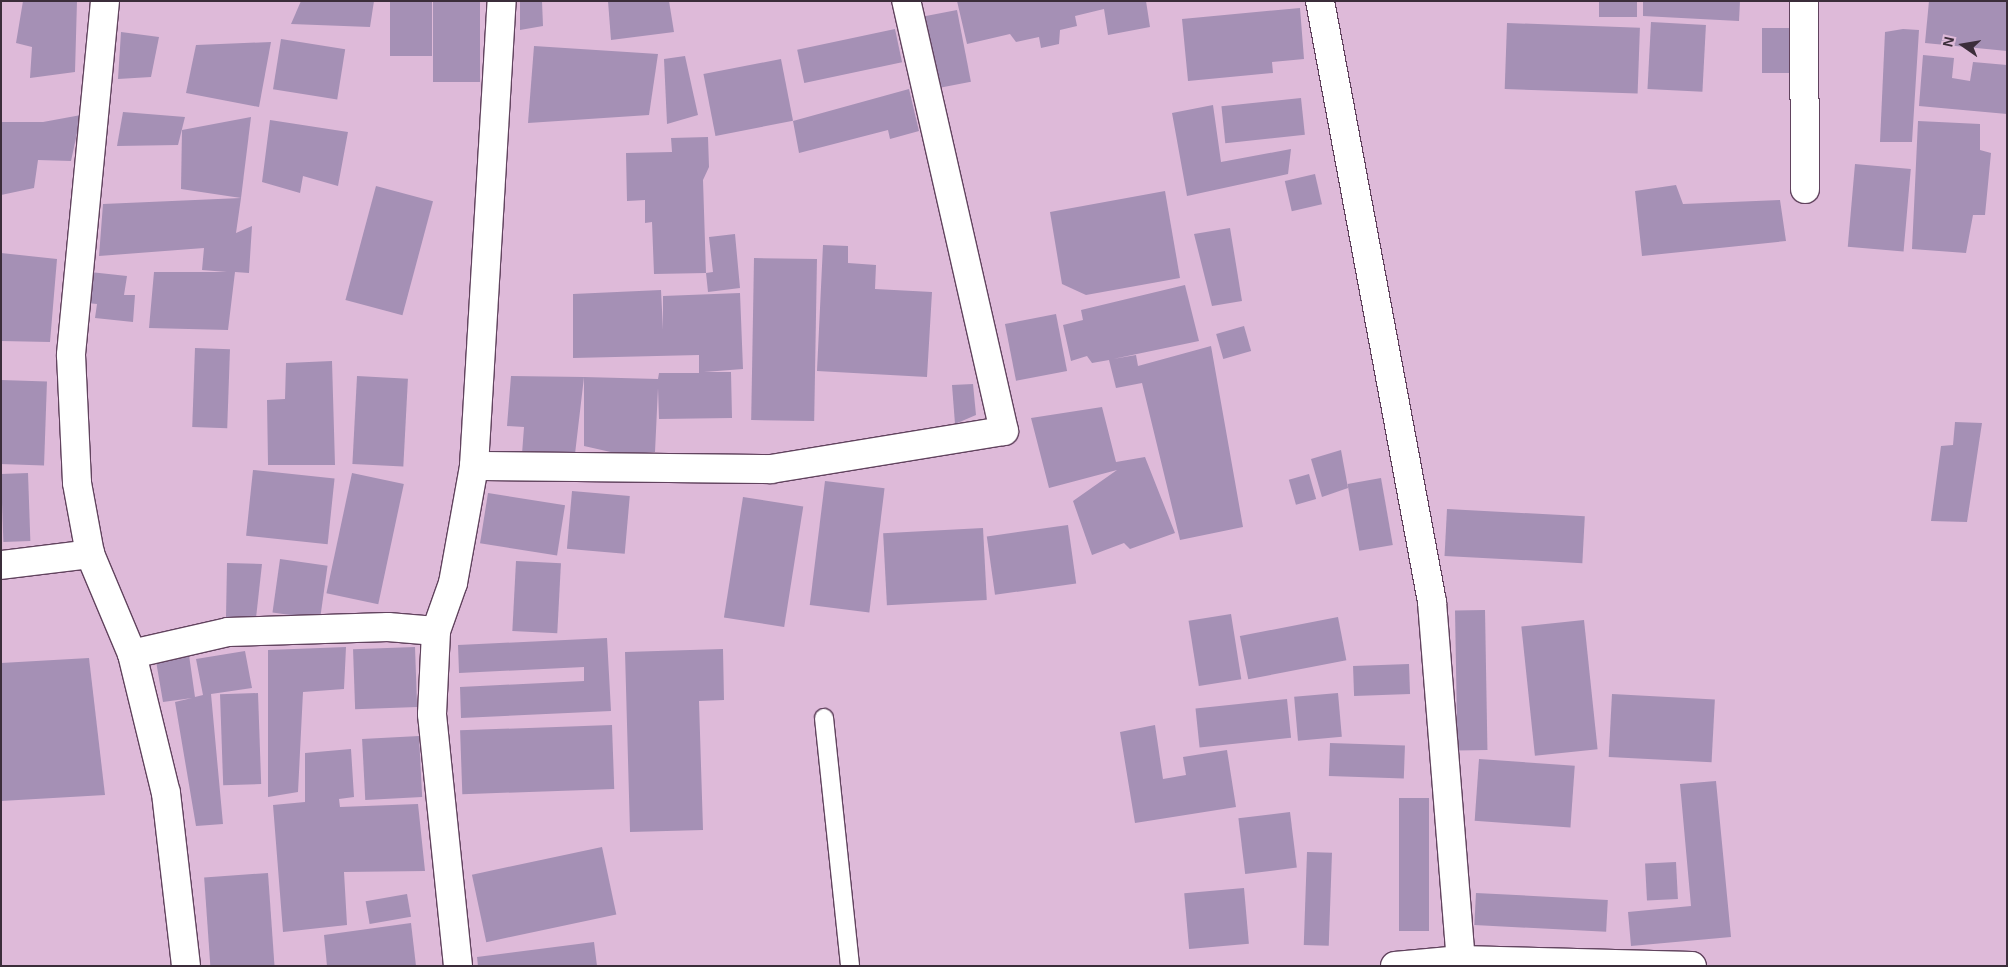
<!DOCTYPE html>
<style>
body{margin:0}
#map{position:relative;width:2008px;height:967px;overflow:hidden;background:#debad9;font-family:Helvetica,sans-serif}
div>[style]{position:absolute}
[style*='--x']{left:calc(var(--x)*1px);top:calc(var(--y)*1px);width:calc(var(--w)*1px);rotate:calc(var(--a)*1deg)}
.building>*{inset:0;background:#a590b5;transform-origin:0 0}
.roads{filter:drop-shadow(1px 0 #61435e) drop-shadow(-1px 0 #61435e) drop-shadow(0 1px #61435e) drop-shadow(0 -1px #61435e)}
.lane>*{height:18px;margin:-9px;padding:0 9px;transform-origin:9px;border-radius:9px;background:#fff}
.street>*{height:28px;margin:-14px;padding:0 14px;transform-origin:14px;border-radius:14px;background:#fff}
span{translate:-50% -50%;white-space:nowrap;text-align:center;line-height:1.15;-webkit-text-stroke:4px #debad9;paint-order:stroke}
.frame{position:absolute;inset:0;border:2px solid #3b2d3a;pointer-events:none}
.north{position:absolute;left:1938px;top:20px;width:50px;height:50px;-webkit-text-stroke:4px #debad9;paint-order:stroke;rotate:283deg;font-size:14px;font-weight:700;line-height:20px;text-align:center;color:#3b2d3a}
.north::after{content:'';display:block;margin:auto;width:18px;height:22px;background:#3b2d3a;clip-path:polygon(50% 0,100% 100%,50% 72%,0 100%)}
</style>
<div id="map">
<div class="building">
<div style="clip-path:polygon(23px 1px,77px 1px,75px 72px,30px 78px,32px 47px,16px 43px)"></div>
<div style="clip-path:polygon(301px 1px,374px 1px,370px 27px,291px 24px)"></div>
<div style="left:390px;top:1px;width:42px;height:55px"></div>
<div style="left:433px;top:1px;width:47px;height:81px"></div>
<div style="clip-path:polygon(520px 1px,542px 1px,543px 26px,520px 30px)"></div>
<div style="clip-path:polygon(608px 1px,669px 1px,674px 32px,611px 40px)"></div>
<div style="clip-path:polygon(957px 1px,1146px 1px,1150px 27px,1108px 35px,1104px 9px,1075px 16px,1077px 26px,1060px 30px,1059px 44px,1041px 48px,1039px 37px,1016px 42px,1010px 34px,967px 44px)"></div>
<div style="left:1599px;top:1px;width:38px;height:16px"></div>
<div style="clip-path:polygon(1643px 1px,1740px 1px,1739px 21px,1643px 16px)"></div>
<div style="clip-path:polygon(1929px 1px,2007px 1px,2007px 51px,1925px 43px)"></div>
<div style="clip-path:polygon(1300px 8px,1304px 59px,1272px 62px,1273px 73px,1188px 81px,1182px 19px)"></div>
<div style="left:957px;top:10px;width:73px;height:37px;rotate:79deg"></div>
<div style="left:1651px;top:22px;width:55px;height:67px;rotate:3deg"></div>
<div style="left:1507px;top:23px;width:133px;height:66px;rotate:2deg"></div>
<div style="left:1762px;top:28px;width:32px;height:45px"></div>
<div style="left:895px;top:29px;width:34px;height:100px;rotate:78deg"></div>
<div style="clip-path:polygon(1903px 29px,1919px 30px,1912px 142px,1880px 142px,1885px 32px)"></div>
<div style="clip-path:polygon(121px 32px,159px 37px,151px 77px,118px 79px)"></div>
<div style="left:281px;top:39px;width:65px;height:51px;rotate:9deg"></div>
<div style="clip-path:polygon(271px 42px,259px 107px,186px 93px,196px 45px)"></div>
<div style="clip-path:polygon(534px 46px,658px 54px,649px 115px,528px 123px)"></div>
<div style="clip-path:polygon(1923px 55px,1954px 58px,1952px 78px,1970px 81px,1973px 62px,2007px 65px,2007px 114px,1919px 106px)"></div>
<div style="clip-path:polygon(685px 56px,698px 115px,667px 124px,664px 59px)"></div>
<div style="left:781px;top:59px;width:63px;height:79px;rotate:79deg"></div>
<div style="clip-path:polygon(909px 89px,919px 131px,890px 139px,888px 130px,799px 153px,793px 121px)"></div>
<div style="left:1301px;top:98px;width:37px;height:80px;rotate:84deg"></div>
<div style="clip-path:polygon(1213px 105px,1221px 162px,1291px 149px,1288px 174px,1187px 196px,1172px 113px)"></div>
<div style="clip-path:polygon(123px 112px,185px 117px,178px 145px,117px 146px)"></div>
<div style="clip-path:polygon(81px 115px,71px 161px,38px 160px,34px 188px,1px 195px,1px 122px,43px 122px)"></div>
<div style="clip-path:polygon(251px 117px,241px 198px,181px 189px,182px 130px)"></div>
<div style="clip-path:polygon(270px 120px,348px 132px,338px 186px,303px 176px,300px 193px,262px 182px)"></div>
<div style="clip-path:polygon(1918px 121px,1980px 124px,1980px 150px,1991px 153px,1985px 215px,1973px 215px,1966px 253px,1912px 249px)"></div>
<div style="clip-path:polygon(708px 137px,709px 167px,703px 180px,706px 273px,713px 272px,709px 237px,735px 234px,740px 288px,708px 292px,706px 273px,654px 274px,652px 222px,645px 223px,645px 200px,627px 201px,626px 153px,672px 152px,671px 138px)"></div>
<div style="left:1855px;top:164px;width:56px;height:83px;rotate:5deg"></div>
<div style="left:1315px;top:174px;width:31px;height:31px;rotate:77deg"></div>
<div style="clip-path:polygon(1676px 185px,1683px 204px,1780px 200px,1786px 241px,1642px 256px,1635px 191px)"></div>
<div style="left:376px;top:186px;width:59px;height:118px;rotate:15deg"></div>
<div style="clip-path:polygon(1165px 191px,1180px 278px,1086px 295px,1062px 284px,1050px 212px)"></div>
<div style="clip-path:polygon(241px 198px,236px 233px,252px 226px,249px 273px,235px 272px,228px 330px,149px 328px,154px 272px,227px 272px,202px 270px,204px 248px,99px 256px,103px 204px)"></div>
<div style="clip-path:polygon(1230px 228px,1242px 301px,1212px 306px,1194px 234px)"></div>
<div style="clip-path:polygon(823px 245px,848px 246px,848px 263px,876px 265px,875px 289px,932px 292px,927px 377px,817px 371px)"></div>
<div style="clip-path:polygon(1px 253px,57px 259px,50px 342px,1px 341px)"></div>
<div style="left:754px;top:258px;width:63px;height:162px;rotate:1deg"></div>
<div style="clip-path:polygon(90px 272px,127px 276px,124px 295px,135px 295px,133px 322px,95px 318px,97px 304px,87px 303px)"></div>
<div style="clip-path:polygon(1185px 285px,1199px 341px,1113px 359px,1136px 355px,1138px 366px,1211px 346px,1243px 527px,1180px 540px,1142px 383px,1116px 388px,1109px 360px,1092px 363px,1087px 356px,1071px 361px,1063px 325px,1083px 320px,1081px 310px)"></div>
<div style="clip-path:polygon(661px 290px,663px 330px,663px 296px,740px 293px,743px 369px,704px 372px,731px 372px,732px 418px,659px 419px,658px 388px,655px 452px,624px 455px,584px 446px,584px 377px,575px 454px,522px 454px,524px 427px,507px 426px,511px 376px,584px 377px,658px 379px,659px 373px,699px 373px,699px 355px,573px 358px,573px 294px)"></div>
<div style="left:1056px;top:314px;width:58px;height:52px;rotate:79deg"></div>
<div style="left:1244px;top:326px;width:26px;height:29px;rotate:74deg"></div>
<div style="left:195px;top:348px;width:35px;height:79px;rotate:2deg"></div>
<div style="clip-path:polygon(332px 361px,335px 465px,268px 465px,267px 400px,285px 399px,286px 363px)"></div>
<div style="left:357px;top:376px;width:51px;height:88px;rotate:3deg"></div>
<div style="left:1px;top:380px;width:46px;height:84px;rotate:2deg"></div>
<div style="clip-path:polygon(973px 384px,976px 415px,955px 424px,952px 385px)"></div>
<div style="clip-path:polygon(1102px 407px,1116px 462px,1145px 457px,1175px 533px,1130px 549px,1124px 543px,1092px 555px,1073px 501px,1117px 470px,1049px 488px,1031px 418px)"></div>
<div style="clip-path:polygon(1955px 422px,1982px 423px,1967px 522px,1931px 521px,1941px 446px,1953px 445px)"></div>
<div style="clip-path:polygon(1341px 450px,1348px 488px,1322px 497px,1311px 459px)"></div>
<div style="left:253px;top:470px;width:82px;height:66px;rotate:6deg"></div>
<div style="left:28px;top:473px;width:68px;height:27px;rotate:88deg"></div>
<div style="left:352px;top:473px;width:53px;height:123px;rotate:12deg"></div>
<div style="left:1309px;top:474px;width:26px;height:21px;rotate:74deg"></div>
<div style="left:1381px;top:478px;width:68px;height:34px;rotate:80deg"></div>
<div style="left:825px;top:481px;width:60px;height:125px;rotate:7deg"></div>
<div style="left:572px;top:491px;width:58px;height:58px;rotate:5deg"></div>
<div style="left:488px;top:493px;width:78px;height:51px;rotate:9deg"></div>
<div style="left:743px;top:497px;width:61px;height:122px;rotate:9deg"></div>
<div style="left:1447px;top:509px;width:138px;height:47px;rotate:3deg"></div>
<div style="left:1068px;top:525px;width:59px;height:82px;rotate:82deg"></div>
<div style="left:983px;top:528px;width:72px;height:100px;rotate:87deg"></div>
<div style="left:280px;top:559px;width:48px;height:54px;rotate:8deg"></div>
<div style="left:516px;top:561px;width:45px;height:70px;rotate:3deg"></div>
<div style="clip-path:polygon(227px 563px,262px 564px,256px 618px,226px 618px)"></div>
<div style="left:1485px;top:610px;width:140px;height:30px;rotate:89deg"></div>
<div style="left:1231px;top:614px;width:66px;height:43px;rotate:81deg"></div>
<div style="left:1338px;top:617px;width:44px;height:100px;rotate:79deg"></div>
<div style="left:1584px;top:620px;width:130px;height:63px;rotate:84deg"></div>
<div style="clip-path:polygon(607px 638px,611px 711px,461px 718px,460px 687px,584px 681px,584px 667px,459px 673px,458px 645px)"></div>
<div style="clip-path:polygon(346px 647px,344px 689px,303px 692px,298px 792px,268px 797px,268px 650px)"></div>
<div style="left:415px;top:647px;width:60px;height:62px;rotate:88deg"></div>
<div style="clip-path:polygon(723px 649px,724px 700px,699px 701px,703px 830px,630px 832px,625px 652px)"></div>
<div style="clip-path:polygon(245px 651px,252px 688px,211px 694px,223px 824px,196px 826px,175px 702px,192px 698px,163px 702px,156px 661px,189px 655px,195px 697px,203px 695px,196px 659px)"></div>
<div style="clip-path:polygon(89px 658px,105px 795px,1px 801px,1px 663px)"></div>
<div style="left:1409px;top:664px;width:30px;height:56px;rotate:88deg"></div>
<div style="left:258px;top:693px;width:91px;height:38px;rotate:88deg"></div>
<div style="left:1338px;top:693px;width:44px;height:44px;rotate:85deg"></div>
<div style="left:1612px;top:694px;width:103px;height:63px;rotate:3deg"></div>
<div style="left:1287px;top:699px;width:39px;height:92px;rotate:84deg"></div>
<div style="left:612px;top:725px;width:64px;height:152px;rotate:88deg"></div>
<div style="clip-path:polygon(1155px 725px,1163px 779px,1186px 775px,1183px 757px,1227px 750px,1236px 807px,1135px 823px,1120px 732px)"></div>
<div style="left:419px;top:736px;width:61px;height:57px;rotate:87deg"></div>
<div style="left:1330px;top:743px;width:75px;height:33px;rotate:2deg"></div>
<div style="clip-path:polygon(351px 749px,354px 797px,339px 799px,340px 807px,418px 804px,425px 871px,344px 872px,347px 925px,283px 932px,273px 805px,305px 802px,305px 753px)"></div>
<div style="left:1479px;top:759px;width:96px;height:62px;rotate:4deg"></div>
<div style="clip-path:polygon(1716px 781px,1731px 937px,1631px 946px,1628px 912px,1691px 906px,1680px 784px)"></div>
<div style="left:1399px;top:798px;width:30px;height:133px"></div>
<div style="left:1290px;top:812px;width:56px;height:52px;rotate:83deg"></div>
<div style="left:602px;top:847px;width:69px;height:133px;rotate:78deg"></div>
<div style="left:1307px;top:852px;width:25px;height:93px;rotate:2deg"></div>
<div style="left:1676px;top:862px;width:37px;height:31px;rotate:87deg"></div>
<div style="left:268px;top:873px;width:93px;height:64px;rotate:86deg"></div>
<div style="left:1244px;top:888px;width:56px;height:60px;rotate:85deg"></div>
<div style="left:1476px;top:893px;width:132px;height:32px;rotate:3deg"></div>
<div style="left:407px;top:894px;width:23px;height:42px;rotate:80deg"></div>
<div style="clip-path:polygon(411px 923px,416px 966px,327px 966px,324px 935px)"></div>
<div style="clip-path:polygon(594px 942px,597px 966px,478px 966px,477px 957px)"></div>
</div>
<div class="roads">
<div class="lane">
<div style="--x:824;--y:718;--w:249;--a:84"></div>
</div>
<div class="street">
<div style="--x:105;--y:1;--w:356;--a:95.5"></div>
<div style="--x:71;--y:355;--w:128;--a:87.3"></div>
<div style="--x:77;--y:483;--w:72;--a:79.6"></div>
<div style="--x:90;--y:554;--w:108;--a:67.2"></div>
<div style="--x:132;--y:654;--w:143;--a:76.3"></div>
<div style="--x:166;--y:793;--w:174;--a:83.4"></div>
<div style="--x:1320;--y:1;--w:611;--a:79.44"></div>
<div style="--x:1432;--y:602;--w:365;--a:85.4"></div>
<div style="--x:1804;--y:1;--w:188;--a:89.7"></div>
<div style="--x:474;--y:466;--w:297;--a:0.6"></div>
<div style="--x:771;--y:469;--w:236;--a:-9.3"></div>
<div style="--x:1004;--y:431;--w:441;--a:-102.8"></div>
<div style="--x:1;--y:565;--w:90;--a:-7"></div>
<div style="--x:132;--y:654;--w:98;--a:-12.9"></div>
<div style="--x:228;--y:632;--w:160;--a:-1.8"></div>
<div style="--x:388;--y:627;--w:48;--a:4.8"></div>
<div style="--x:458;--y:966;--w:253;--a:-95.9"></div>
<div style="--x:432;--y:714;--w:83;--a:-87.2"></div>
<div style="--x:436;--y:631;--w:51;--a:-70.5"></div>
<div style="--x:453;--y:583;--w:119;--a:-79.8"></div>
<div style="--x:474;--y:466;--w:466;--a:-86.6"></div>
<div style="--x:1395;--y:966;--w:66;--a:-5.2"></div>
<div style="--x:1461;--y:960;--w:231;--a:1.5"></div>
</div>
</div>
<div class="frame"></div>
<div class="north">N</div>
</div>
